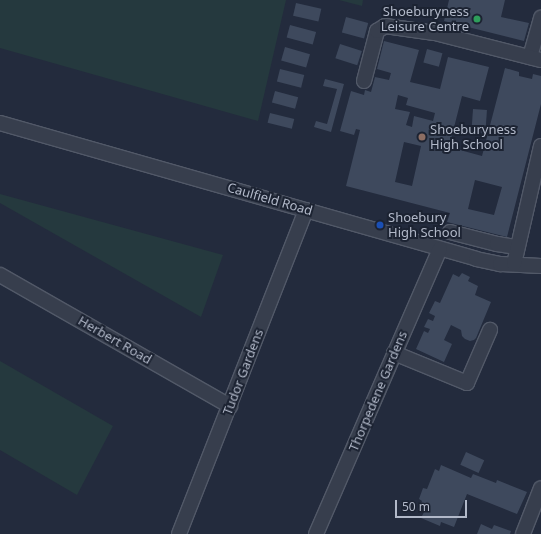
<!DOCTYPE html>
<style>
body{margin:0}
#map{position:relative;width:541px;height:534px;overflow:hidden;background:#232b3d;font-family:"Noto Sans",sans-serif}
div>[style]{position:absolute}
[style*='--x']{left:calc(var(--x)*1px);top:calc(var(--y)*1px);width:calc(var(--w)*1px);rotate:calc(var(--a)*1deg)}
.green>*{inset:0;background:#25393e}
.building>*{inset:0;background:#3e495d;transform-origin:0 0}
.roads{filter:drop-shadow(1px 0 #525968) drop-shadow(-1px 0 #525968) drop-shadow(0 1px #525968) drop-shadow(0 -1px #525968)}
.minor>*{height:14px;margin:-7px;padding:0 7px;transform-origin:7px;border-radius:7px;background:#373e4d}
.dots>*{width:11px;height:11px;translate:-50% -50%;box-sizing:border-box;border:2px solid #1c2332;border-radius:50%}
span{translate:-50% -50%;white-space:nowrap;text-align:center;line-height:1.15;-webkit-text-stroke:4px #1c2332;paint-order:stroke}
.poi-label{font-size:13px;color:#b2b9c9}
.right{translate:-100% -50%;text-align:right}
.left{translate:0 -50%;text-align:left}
.street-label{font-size:13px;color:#b2b9c9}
.scale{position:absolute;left:395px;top:500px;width:72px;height:18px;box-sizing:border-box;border:2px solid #b2b9c9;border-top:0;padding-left:5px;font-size:12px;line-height:14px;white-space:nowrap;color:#b2b9c9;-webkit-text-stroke:3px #1c2332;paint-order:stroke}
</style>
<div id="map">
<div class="green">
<div style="clip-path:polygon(0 0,286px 0,258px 121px,0 48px)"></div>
<div style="clip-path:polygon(339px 0,363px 0,362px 6px)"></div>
<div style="clip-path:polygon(0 194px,223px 255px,201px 317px,0 203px)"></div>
<div style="clip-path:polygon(0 361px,113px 426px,77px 495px,0 450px)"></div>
</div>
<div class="building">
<div style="clip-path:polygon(449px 0,505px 0,501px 17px,529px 23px,524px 41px,444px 21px)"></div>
<div style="left:296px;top:3px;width:26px;height:13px;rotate:13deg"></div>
<div style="left:346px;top:17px;width:23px;height:16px;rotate:15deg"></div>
<div style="left:290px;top:25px;width:27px;height:13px;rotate:15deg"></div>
<div style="clip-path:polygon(evenodd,384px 41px,419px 50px,410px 82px,440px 89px,448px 57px,489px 67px,480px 101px,462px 96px,449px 147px,482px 156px,505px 68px,519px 72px,519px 76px,532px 79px,533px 74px,541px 76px,541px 104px,507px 237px,447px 222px,450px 213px,346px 186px,360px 130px,356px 129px,354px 135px,340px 131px,351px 91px,364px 95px,365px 90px,371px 92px,375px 77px,389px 80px,391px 73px,377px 69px,384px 41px,398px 95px,408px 98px,406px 105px,435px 113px,433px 121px,414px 116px,412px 127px,406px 125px,410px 112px,395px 109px,398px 95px,384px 41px,404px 142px,421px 146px,412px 186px,395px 182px,404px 142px,384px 41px,475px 180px,502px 187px,494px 215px,468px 209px,475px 180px)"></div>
<div style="left:340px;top:44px;width:23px;height:15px;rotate:18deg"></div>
<div style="left:285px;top:47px;width:26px;height:14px;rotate:16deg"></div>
<div style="left:427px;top:49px;width:16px;height:14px;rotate:15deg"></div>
<div style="left:280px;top:69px;width:25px;height:13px;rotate:14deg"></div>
<div style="clip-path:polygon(325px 79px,344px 84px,331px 132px,314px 127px,316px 121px,327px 124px,337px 89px,323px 86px)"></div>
<div style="left:275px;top:91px;width:24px;height:12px;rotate:15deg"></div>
<div style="left:473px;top:109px;width:14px;height:23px;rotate:4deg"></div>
<div style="left:270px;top:113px;width:25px;height:10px;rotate:14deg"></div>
<div style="clip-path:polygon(462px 273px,470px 277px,468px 281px,478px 286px,475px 295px,491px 302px,476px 338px,474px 340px,470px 341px,465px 339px,462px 336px,461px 330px,451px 325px,444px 340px,452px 344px,444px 362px,416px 349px,424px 331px,428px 333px,430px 329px,424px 327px,428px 319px,433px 321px,435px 316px,429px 313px,435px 301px,440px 303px,453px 274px,459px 277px)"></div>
<div style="left:466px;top:452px;width:20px;height:14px;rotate:24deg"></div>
<div style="clip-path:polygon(441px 465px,471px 478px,473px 474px,496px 483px,497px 480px,527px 492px,517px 514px,467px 494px,454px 527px,441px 522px,440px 526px,421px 518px,424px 512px,418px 510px,422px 501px,419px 499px,423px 488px,427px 489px,435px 469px,439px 471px)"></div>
<div style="clip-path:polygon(481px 524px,492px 529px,494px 525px,511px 531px,510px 534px,477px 534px)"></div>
</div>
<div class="roads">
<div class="minor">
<div style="--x:530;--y:57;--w:41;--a:-74.2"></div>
<div style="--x:364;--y:81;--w:52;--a:-75.4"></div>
<div style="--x:377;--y:31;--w:9;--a:-32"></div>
<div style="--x:385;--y:26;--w:50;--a:8"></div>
<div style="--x:435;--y:33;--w:109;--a:14.3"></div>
<div style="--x:0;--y:123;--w:495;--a:15.9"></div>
<div style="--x:476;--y:259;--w:25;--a:12"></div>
<div style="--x:500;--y:264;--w:41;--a:2.8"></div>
<div style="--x:450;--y:232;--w:49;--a:14.3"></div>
<div style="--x:497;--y:244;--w:20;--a:9"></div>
<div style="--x:514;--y:264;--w:121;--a:-77.1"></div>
<div style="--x:0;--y:275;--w:265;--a:29.7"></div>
<div style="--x:394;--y:353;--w:79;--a:22.3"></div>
<div style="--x:467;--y:383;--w:58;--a:-66.5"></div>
<div style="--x:179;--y:534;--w:348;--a:-68.6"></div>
<div style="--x:316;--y:534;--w:311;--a:-66.5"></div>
<div style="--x:523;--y:534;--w:49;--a:-68.6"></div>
</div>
</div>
<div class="dots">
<div style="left:477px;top:19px;background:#2e9e5b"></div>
<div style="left:422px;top:137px;background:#8d6e63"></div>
<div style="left:380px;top:225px;background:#1a4fb4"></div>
</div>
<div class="poi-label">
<span class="right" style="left:469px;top:19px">Shoeburyness<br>Leisure Centre</span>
<span class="left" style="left:430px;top:137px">Shoeburyness<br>High School</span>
<span class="left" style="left:388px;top:225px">Shoebury<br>High School</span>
</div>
<div class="street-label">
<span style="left:270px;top:199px;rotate:16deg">Caulfield Road</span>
<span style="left:115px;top:340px;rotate:30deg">Herbert Road</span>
<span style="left:243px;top:372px;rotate:-69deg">Tudor Gardens</span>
<span style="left:378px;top:391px;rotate:-67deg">Thorpedene Gardens</span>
</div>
<div class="scale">50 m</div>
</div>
